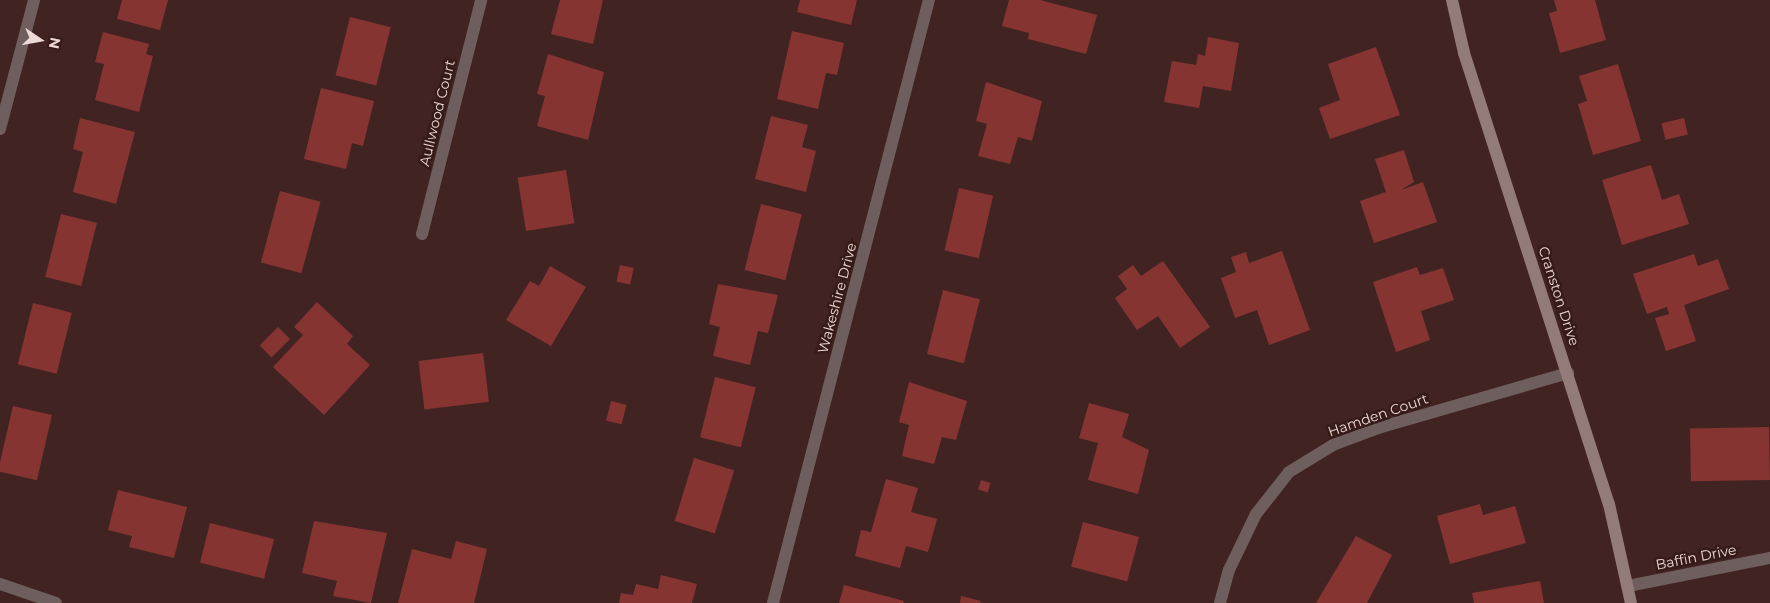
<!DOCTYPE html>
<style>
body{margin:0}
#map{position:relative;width:1770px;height:603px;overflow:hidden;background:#412422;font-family:Montserrat,sans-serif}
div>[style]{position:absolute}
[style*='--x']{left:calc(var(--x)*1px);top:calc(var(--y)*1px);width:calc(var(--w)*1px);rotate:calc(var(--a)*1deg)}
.building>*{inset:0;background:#853432;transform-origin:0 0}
.street>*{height:12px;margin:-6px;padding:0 6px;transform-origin:6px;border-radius:6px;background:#6e5f5e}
.secondary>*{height:12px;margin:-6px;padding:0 6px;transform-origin:6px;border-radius:6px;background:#927b78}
span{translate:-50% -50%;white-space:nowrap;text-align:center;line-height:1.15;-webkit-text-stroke:5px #361b19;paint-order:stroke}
.street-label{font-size:14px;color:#edd9d7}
.north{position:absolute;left:15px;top:15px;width:50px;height:50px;-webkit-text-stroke:4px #361b19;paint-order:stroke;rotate:102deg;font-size:14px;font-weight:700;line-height:20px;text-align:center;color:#edd9d7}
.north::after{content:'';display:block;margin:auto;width:18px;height:22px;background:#edd9d7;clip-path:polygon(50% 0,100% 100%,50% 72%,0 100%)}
</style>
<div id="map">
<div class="building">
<div style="clip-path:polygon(122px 0,168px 0,160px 30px,117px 19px)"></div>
<div style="clip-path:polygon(560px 0,603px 0,593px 44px,551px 34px)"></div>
<div style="clip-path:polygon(800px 0,857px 0,851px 25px,797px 12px)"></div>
<div style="clip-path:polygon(1009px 0,1040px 0,1097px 15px,1086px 54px,1028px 39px,1029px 33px,1002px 26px)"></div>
<div style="clip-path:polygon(1554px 0,1595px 0,1606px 40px,1560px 53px,1549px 13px,1557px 11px)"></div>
<div style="left:350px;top:17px;width:42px;height:60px;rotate:14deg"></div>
<div style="clip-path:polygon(792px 31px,844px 43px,837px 75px,826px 73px,818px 109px,777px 99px)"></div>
<div style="clip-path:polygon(103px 32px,149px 44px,146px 54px,153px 56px,139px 112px,95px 100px,104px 64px,95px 62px)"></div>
<div style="clip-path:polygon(1208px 37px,1239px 43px,1231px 91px,1203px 86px,1199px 108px,1164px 102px,1172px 61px,1196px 65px,1198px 54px,1205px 56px)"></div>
<div style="clip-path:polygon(1376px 47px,1400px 115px,1330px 139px,1319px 108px,1340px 100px,1328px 64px)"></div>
<div style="clip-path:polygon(548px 54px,604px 72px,588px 140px,537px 126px,545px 96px,537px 94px)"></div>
<div style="clip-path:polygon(1618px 64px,1641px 141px,1593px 155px,1578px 104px,1587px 101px,1579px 76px)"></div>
<div style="clip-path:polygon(986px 82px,1042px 101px,1032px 141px,1018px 137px,1010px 164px,978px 156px,987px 124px,976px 121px)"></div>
<div style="clip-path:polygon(321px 88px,374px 101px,363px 146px,352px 143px,346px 169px,304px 159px)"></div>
<div style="clip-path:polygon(771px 116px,808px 125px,802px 147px,816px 151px,806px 192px,755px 179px)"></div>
<div style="clip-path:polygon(80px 118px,135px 132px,116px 204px,73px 192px,83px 152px,73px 149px)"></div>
<div style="left:1684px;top:118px;width:17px;height:23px;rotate:77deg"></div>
<div style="clip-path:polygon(1404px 150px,1414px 182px,1401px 190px,1423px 182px,1437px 222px,1374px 243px,1360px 201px,1386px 192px,1375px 159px)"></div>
<div style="clip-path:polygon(1651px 165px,1662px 200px,1679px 194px,1689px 224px,1622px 245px,1602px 180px)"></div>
<div style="left:566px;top:170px;width:54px;height:49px;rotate:81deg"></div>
<div style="left:959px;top:188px;width:35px;height:64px;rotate:13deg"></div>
<div style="left:280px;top:191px;width:42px;height:74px;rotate:15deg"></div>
<div style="left:761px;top:204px;width:42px;height:68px;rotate:14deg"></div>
<div style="left:61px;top:214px;width:37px;height:65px;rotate:14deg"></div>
<div style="clip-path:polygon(1282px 251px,1310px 330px,1269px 345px,1257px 310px,1235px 318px,1221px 278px,1236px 272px,1231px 257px,1246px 252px,1249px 263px)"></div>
<div style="clip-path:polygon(1694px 254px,1698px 266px,1718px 259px,1729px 289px,1684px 305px,1696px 341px,1666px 351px,1655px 318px,1669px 314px,1667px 307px,1647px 314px,1633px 274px)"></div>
<div style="clip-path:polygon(1163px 261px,1210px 327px,1180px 348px,1158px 316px,1137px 330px,1115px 298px,1127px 289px,1118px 276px,1133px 265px,1141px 276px)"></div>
<div style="left:620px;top:265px;width:14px;height:17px;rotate:12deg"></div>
<div style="clip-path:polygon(550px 266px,586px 287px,551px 346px,506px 320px,530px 281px,539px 286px)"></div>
<div style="clip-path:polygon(1417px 267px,1420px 275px,1443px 268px,1454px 300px,1421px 311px,1430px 340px,1396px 352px,1373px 282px)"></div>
<div style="clip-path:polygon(718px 284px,778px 295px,768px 333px,758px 331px,750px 365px,713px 356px,720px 327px,709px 324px)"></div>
<div style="left:943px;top:290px;width:38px;height:66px;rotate:14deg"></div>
<div style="clip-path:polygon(317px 302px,353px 336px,347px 344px,370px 365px,324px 415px,273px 367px,303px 335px,294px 327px)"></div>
<div style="left:33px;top:303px;width:40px;height:63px;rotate:14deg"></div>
<div style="left:278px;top:327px;width:17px;height:26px;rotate:45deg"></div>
<div style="left:483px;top:353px;width:49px;height:65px;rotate:83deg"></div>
<div style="left:715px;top:377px;width:42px;height:62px;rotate:14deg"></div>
<div style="clip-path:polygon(909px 382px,967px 401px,956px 440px,942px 437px,934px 464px,902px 456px,909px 425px,899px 422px)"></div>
<div style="left:611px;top:401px;width:16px;height:20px;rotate:14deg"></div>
<div style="clip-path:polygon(1089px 403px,1129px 414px,1122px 437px,1149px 450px,1138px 494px,1088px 480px,1098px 443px,1079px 438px)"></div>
<div style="left:13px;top:406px;width:40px;height:67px;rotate:13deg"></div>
<div style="left:1769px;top:427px;width:53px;height:79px;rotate:89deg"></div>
<div style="left:694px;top:458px;width:42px;height:66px;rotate:17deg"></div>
<div style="clip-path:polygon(886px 479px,918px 488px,911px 512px,937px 519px,928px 552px,906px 546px,900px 568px,855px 556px,861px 530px,871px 532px)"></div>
<div style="left:981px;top:480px;width:10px;height:10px;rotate:17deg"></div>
<div style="clip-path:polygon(118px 490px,187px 507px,174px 558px,129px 547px,132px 536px,108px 530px)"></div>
<div style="clip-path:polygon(1480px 504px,1483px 515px,1515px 506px,1526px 543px,1450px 564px,1437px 516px)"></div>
<div style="clip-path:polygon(314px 521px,387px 533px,371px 603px,333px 596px,337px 581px,302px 573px)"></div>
<div style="left:1083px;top:522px;width:58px;height:46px;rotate:15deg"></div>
<div style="left:210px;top:523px;width:66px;height:41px;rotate:14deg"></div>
<div style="clip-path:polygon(1356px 536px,1392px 555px,1367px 603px,1316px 603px)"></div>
<div style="clip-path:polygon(456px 541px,487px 549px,474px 603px,398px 603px,412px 549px,451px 559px)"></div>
<div style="clip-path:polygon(661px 575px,697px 584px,692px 603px,619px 603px,621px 593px,633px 595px,636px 584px,658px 589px)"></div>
<div style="clip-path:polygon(1540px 581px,1544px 603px,1474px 603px,1472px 593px)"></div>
<div style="clip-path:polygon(844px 585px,904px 601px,903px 603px,839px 603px)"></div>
<div style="clip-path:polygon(961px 596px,981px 601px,980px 603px,960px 603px)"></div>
</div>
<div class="street">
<div style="--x:0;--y:129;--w:133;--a:-75.2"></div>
<div style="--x:422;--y:234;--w:241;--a:-75.8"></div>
<div style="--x:0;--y:584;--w:59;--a:18.7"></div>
<div style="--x:1628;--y:586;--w:145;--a:-11.2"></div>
<div style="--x:773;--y:603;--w:623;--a:-75.5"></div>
<div style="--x:1220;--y:603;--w:34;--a:-75"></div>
<div style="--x:1229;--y:570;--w:62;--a:-64.3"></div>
<div style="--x:1256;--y:514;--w:53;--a:-51.8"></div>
<div style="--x:1289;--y:472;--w:52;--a:-31.5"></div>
<div style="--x:1333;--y:445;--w:48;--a:-20.7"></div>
<div style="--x:1378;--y:428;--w:198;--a:-16.1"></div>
</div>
<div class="secondary">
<div style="--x:1452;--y:0;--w:54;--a:77.2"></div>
<div style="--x:1464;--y:53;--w:474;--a:72.2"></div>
<div style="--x:1609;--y:504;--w:101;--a:77.5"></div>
</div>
<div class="street-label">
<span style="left:437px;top:113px;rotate:-76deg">Aullwood Court</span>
<span style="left:1559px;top:296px;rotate:72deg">Cranston Drive</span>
<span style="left:837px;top:298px;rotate:-75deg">Wakeshire Drive</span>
<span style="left:1378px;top:415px;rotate:-19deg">Hamden Court</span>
<span style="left:1696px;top:557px;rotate:-11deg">Baffin Drive</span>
</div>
<div class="north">N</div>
</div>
